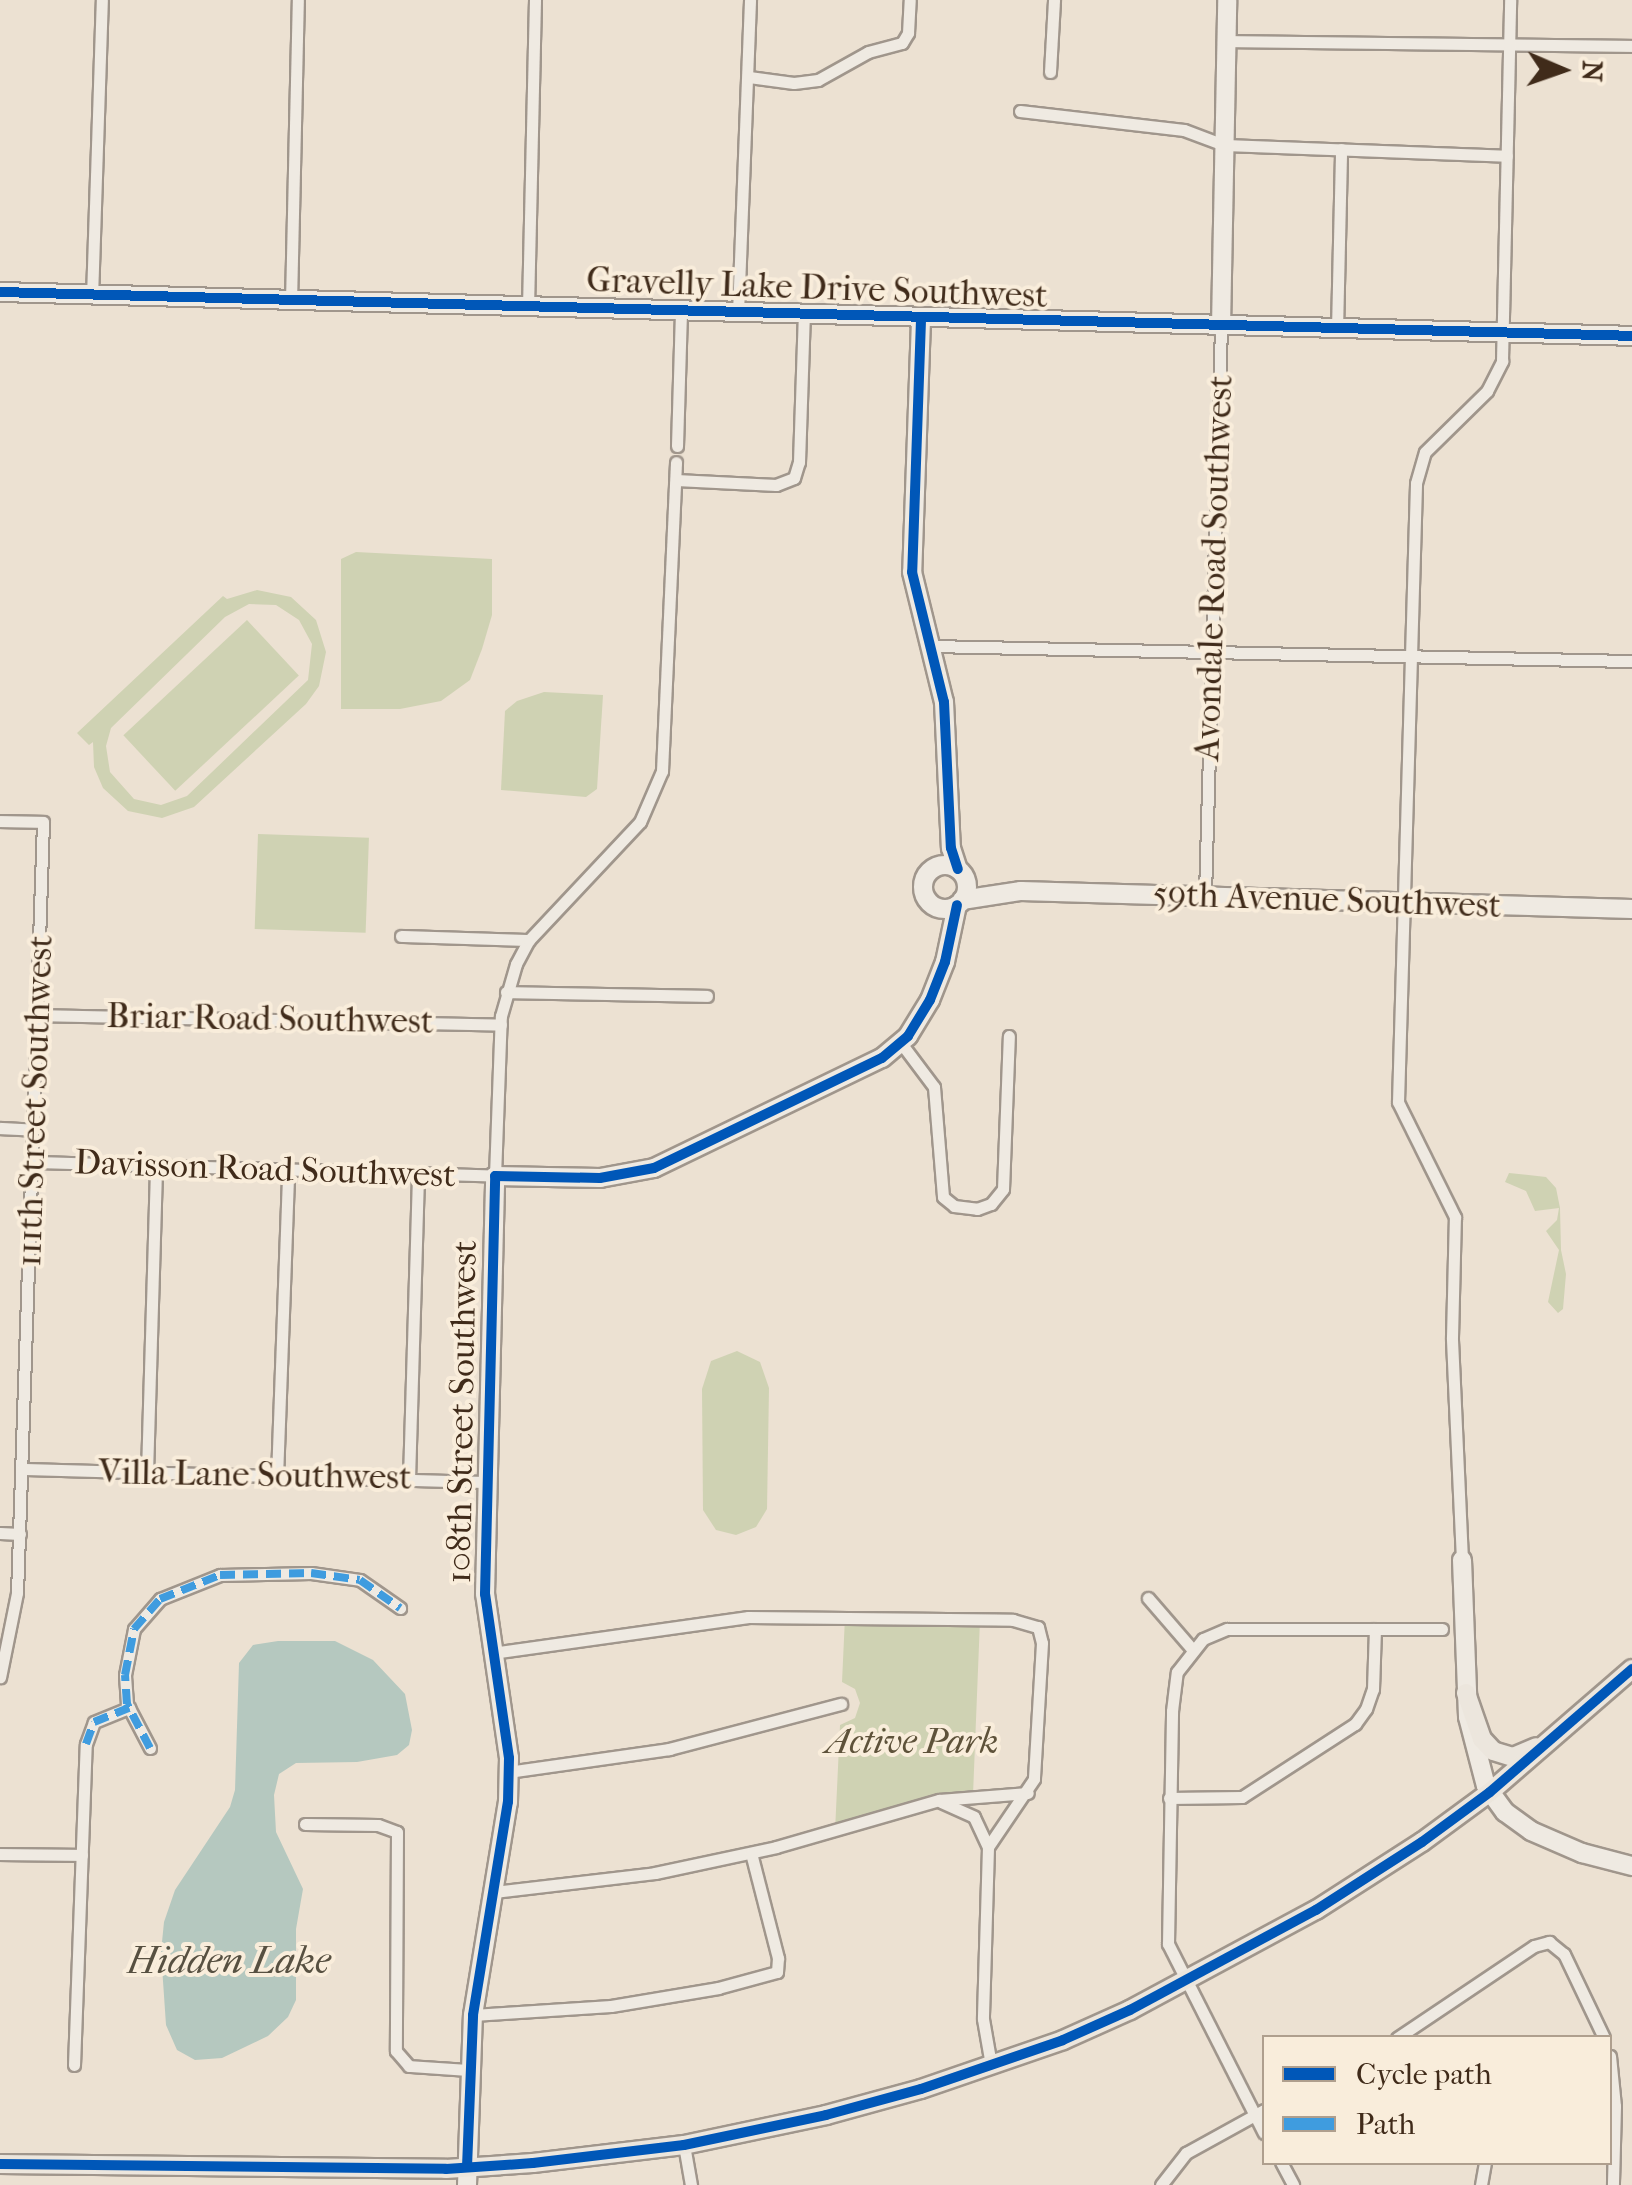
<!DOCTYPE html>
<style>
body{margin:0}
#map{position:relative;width:1632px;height:2185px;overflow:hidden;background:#ece1d2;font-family:"IM FELL French Canon",serif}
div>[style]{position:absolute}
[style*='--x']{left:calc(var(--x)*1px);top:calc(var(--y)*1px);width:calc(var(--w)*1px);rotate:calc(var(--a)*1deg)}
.green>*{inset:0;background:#cfd2b3;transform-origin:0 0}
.water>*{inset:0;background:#b5c8bf}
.roads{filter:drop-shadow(2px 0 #a0968c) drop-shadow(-2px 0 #a0968c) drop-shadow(0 2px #a0968c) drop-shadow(0 -2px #a0968c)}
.street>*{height:11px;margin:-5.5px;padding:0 5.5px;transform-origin:5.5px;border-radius:5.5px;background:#efeae2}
.secondary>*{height:18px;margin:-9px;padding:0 9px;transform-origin:9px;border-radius:9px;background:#efeae2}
.secondary>.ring{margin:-9px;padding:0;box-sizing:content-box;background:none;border:18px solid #efeae2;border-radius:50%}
.primary>*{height:18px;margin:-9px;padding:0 9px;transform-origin:9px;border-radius:9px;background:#ece6dd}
.quiet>*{height:8px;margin-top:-4px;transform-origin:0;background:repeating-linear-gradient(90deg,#3f9cdf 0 15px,transparent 0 23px)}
.cycleway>*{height:10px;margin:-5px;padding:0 5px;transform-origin:5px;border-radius:5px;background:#0057b8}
span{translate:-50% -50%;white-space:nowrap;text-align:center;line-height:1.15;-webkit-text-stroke:8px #f9eddb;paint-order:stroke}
.street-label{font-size:35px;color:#402b1a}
.park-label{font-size:35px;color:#5e523a;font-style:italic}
.water-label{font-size:38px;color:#575041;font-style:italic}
.legend{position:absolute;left:1262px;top:2035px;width:350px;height:130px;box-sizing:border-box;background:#f9eddb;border:2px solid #af9f8e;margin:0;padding:12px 18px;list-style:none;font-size:30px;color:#402b1a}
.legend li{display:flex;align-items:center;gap:20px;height:50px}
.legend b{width:50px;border:2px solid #af9f8e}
.north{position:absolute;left:1512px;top:20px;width:100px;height:100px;-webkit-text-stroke:8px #f9eddb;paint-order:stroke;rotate:92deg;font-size:28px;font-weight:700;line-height:40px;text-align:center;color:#402b1a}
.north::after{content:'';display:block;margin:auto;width:35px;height:45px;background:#402b1a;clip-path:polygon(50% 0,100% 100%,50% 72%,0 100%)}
</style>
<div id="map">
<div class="green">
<div style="clip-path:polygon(356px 552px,492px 559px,492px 615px,482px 649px,470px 680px,441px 701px,400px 709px,341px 709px,341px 559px)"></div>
<div style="clip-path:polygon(evenodd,257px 590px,291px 597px,316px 620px,326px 652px,319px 686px,306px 704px,194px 807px,162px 818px,128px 811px,103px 788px,94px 767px,93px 742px,89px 745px,77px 733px,223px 596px,227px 599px,257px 590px,249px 604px,276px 605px,299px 620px,312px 644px,308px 680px,187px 796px,161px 805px,134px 799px,110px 772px,106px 746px,111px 728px,225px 617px,249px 604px)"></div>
<div style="left:247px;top:620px;width:76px;height:169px;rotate:47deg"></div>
<div style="clip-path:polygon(544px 692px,603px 695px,597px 789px,586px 797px,501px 790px,505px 711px,517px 701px)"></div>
<div style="left:258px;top:834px;width:111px;height:95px;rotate:2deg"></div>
<div style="clip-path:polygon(1509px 1173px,1546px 1177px,1556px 1188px,1560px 1208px,1561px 1250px,1566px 1274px,1563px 1309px,1558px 1313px,1548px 1302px,1559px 1250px,1546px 1231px,1557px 1220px,1559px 1208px,1535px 1211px,1526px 1191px,1505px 1182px)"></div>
<div style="clip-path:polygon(737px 1351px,760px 1362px,769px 1388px,767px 1509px,756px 1527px,736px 1535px,716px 1530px,703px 1510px,702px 1389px,711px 1361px)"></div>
<div style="clip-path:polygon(845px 1617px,980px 1620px,973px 1795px,835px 1831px,840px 1725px,855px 1718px,860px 1703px,855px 1689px,842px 1682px)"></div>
</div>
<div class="water">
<div style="clip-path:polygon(278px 1641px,335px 1641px,373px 1660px,405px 1694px,412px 1730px,409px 1745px,397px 1755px,357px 1762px,296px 1763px,279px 1774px,274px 1795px,276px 1832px,303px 1889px,296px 1929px,296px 2000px,288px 2017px,268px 2036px,222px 2058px,195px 2060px,177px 2050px,166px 2025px,161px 1952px,164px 1922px,175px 1890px,230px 1807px,235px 1790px,239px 1663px,253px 1645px)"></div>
</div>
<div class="roads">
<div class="street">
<div style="--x:1226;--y:41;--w:406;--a:0.7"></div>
<div style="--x:1050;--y:72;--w:72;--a:-86.8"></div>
<div style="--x:749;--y:77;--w:45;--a:7.6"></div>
<div style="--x:794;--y:83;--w:24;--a:-7"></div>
<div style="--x:818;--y:80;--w:57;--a:-29.2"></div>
<div style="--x:868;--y:52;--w:35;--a:-15"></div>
<div style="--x:902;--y:43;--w:12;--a:-59"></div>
<div style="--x:908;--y:33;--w:33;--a:-87"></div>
<div style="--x:1020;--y:111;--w:165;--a:6.6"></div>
<div style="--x:1184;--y:130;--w:43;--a:20.6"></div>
<div style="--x:1224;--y:145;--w:283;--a:2.2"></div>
<div style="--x:92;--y:297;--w:297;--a:-88.1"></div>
<div style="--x:291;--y:302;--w:302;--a:-88.7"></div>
<div style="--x:528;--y:308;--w:308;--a:-88.7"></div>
<div style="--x:738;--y:313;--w:313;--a:-87.8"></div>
<div style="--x:1337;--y:330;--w:181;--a:-88.7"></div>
<div style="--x:677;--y:446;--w:134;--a:-88.3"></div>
<div style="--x:676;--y:480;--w:100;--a:2.9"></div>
<div style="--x:776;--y:485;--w:19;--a:-21"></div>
<div style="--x:794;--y:478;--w:17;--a:-73"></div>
<div style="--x:799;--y:462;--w:147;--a:-88.1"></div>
<div style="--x:931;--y:646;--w:701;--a:1.23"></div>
<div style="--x:0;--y:821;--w:43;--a:1.3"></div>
<div style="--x:43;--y:822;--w:771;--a:91.93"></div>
<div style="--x:17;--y:1593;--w:86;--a:101.4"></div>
<div style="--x:1205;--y:895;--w:568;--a:-88.39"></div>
<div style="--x:401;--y:936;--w:128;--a:1.8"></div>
<div style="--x:506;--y:992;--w:201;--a:1.1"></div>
<div style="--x:39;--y:1015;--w:462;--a:1.2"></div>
<div style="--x:901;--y:1043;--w:55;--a:53.1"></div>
<div style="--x:934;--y:1087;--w:110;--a:85.3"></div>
<div style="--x:943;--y:1197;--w:14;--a:39"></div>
<div style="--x:954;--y:1206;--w:23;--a:7"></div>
<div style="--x:977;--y:1209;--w:15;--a:-20"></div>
<div style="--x:991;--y:1204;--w:19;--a:-51"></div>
<div style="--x:1003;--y:1189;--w:153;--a:-87.8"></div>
<div style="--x:0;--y:1128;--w:34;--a:3"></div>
<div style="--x:34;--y:1162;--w:461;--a:1.7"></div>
<div style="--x:495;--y:1176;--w:160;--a:-87.9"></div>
<div style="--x:501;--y:1016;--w:54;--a:-73.9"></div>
<div style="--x:516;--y:964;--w:27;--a:-62"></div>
<div style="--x:529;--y:940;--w:162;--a:-46.8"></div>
<div style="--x:640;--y:822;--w:56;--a:-66.7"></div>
<div style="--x:662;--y:771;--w:309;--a:-87.4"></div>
<div style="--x:22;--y:1469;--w:466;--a:1.6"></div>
<div style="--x:147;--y:1473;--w:308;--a:-88.3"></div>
<div style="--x:277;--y:1477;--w:307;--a:-87.9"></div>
<div style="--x:409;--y:1479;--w:305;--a:-88.3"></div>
<div style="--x:0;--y:1533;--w:20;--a:3"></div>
<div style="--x:1462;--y:1560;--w:223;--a:-92.6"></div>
<div style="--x:1452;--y:1337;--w:120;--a:-88.6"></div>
<div style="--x:1455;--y:1217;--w:128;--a:-116.4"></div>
<div style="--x:1398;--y:1102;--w:619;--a:-88.33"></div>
<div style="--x:1416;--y:483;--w:32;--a:-74"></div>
<div style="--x:1425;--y:452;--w:87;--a:-44.5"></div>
<div style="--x:1487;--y:391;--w:34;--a:-63"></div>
<div style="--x:1502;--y:361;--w:361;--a:-88.7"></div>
<div style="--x:1148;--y:1598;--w:67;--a:49.2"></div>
<div style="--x:492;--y:1653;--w:259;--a:-8"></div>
<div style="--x:748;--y:1617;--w:265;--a:0.6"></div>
<div style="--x:1013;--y:1620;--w:26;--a:16"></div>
<div style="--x:1038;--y:1627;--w:16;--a:76"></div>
<div style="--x:1042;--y:1643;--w:136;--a:93.4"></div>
<div style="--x:1034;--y:1779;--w:82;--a:124.1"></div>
<div style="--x:988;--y:1847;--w:172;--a:91.7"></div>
<div style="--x:983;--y:2019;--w:47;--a:80.1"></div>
<div style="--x:150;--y:1748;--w:50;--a:-117.6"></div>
<div style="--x:127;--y:1704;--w:29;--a:-94"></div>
<div style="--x:125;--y:1675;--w:47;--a:-78.9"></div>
<div style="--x:134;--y:1629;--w:40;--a:-49"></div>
<div style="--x:160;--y:1599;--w:65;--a:-21.8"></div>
<div style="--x:220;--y:1575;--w:91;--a:-1.3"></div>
<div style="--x:311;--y:1573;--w:49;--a:8.1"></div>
<div style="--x:360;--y:1580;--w:49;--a:35"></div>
<div style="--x:508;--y:1772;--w:163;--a:-8.1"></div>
<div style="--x:669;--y:1749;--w:178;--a:-14.7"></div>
<div style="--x:1169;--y:1798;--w:73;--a:-0.8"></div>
<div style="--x:1242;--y:1797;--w:135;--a:-32.9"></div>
<div style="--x:1355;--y:1724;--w:19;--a:-54"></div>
<div style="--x:1366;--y:1709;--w:21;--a:-71"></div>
<div style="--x:1373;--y:1689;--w:60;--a:-88.1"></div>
<div style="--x:941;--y:1802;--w:36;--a:24"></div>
<div style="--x:974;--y:1817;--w:33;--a:65"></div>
<div style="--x:305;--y:1824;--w:73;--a:0.8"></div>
<div style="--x:378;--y:1825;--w:20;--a:20"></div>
<div style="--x:397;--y:1832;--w:219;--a:90.3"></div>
<div style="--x:396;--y:2051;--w:20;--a:49"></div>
<div style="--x:409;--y:2066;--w:61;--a:3.8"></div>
<div style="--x:0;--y:1854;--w:82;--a:0.7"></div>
<div style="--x:494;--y:1892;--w:162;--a:-6.7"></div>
<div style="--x:655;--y:1873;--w:124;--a:-12.1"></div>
<div style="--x:776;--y:1847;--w:170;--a:-16.1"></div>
<div style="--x:939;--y:1800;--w:89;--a:-4.5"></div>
<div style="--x:473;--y:2015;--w:138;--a:-3.7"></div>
<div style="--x:611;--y:2006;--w:109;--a:-9.5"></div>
<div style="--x:718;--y:1988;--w:61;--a:-15.2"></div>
<div style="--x:777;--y:1972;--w:14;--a:-86"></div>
<div style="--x:778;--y:1958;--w:108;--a:-104.4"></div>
<div style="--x:1397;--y:2038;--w:165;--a:-33.9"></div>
<div style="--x:1534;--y:1946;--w:16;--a:-15"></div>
<div style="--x:1549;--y:1942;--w:19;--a:39"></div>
<div style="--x:1564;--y:1954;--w:93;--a:64.5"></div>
<div style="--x:1610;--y:2056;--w:50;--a:84.3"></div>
<div style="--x:1615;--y:2106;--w:79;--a:91.5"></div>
<div style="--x:74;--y:2065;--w:321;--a:-87.9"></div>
<div style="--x:86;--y:1744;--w:23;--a:-70"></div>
<div style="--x:94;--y:1722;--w:38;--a:-22"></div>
<div style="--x:1264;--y:2133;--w:212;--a:-116.9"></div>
<div style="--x:1168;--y:1944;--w:233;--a:-89"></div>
<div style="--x:1172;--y:1711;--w:39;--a:-83"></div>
<div style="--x:1177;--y:1672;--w:42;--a:-51.8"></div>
<div style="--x:1203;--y:1639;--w:26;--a:-23"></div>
<div style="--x:1227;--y:1629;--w:215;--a:0"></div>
<div style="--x:684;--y:2145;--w:41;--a:80.1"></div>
<div style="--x:1281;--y:2162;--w:26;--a:62"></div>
<div style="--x:1161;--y:2185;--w:41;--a:-52"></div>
<div style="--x:1186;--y:2153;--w:89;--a:-28.9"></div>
<div style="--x:1481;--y:2185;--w:23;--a:-80"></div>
</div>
<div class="secondary">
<div style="--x:0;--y:292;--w:1633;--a:1.54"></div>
<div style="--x:921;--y:320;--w:252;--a:92"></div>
<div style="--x:912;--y:572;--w:134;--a:76.2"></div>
<div style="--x:944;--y:702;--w:146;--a:87.3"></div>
<div style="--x:951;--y:848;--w:22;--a:72"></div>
<div style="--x:1221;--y:327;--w:327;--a:-88.9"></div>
<div class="ring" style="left:923px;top:865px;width:26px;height:26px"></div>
<div style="--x:962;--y:900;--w:60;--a:-8.7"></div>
<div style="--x:1021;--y:891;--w:611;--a:1.69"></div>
<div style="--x:1462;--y:1560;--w:157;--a:87.8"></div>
<div style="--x:1468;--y:1717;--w:71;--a:75.4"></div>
<div style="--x:1486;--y:1786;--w:32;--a:54"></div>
<div style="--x:1505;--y:1812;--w:32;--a:36"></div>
<div style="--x:1531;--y:1831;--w:56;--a:23.3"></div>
<div style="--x:1582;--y:1853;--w:52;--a:14.6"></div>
<div style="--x:467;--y:2185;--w:170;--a:-88"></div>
<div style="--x:473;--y:2015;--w:216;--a:-80.7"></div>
<div style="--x:508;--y:1802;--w:44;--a:-88.7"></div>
<div style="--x:509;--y:1758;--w:166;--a:-98.3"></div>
<div style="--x:485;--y:1594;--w:418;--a:-88.6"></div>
<div style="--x:495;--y:1176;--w:105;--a:1.1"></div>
<div style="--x:600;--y:1178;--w:55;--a:-10.5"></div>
<div style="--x:654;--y:1168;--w:253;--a:-25.8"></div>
<div style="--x:882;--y:1058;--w:34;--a:-40"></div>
<div style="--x:908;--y:1036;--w:42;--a:-58.6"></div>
<div style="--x:930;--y:1000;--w:41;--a:-68.5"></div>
<div style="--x:945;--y:962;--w:58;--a:-78.1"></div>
</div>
<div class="primary">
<div style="--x:1466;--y:1693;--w:49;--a:70.8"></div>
<div style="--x:1482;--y:1739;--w:16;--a:47"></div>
<div style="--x:1493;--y:1751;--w:21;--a:17"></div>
<div style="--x:1513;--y:1757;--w:25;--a:-23"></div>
<div style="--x:0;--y:2164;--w:446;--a:0.6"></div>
<div style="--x:446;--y:2169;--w:87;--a:-3.9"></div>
<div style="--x:533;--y:2163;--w:152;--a:-6.8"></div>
<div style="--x:684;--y:2145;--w:145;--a:-11.9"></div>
<div style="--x:826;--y:2115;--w:98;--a:-15.3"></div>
<div style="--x:921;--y:2089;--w:150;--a:-19"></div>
<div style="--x:1063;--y:2040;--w:73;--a:-24.1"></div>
<div style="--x:1130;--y:2010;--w:211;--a:-28.3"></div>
<div style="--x:1316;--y:1910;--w:126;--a:-32.7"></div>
<div style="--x:1422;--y:1842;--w:84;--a:-36.3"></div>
<div style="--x:1490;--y:1792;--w:188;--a:-40.9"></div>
</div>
</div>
<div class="quiet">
<div style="--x:86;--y:1744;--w:23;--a:-70"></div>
<div style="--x:94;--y:1722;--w:38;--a:-22"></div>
<div style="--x:150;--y:1748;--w:50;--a:-117.6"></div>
<div style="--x:127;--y:1704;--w:29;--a:-94"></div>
<div style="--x:125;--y:1675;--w:47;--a:-78.9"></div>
<div style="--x:134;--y:1629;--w:40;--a:-49"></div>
<div style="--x:160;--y:1599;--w:65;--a:-21.8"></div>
<div style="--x:220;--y:1575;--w:91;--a:-1.3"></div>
<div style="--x:311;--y:1573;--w:49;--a:8.1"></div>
<div style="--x:360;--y:1580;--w:49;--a:35"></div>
</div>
<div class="cycleway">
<div style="--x:0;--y:292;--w:1633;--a:1.54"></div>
<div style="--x:921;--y:320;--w:252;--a:92"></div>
<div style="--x:912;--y:572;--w:134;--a:76.2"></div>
<div style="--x:944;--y:702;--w:146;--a:87.3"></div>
<div style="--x:951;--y:848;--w:22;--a:72"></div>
<div style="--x:0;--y:2164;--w:446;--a:0.6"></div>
<div style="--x:446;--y:2169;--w:87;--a:-3.9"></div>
<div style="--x:533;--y:2163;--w:152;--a:-6.8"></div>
<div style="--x:684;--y:2145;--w:145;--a:-11.9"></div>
<div style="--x:826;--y:2115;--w:98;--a:-15.3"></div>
<div style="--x:921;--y:2089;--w:150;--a:-19"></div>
<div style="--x:1063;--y:2040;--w:73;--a:-24.1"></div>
<div style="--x:1130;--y:2010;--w:211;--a:-28.3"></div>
<div style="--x:1316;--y:1910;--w:126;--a:-32.7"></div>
<div style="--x:1422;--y:1842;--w:84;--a:-36.3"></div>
<div style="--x:1490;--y:1792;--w:188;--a:-40.9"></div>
<div style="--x:467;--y:2167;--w:152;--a:-87.7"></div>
<div style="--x:473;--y:2015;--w:216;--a:-80.7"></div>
<div style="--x:508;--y:1802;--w:44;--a:-88.7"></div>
<div style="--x:509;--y:1758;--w:166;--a:-98.3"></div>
<div style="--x:485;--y:1594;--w:418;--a:-88.6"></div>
<div style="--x:495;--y:1176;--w:105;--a:1.1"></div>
<div style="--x:600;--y:1178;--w:55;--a:-10.5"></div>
<div style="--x:654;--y:1168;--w:253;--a:-25.8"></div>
<div style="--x:882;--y:1058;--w:34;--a:-40"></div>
<div style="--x:908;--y:1036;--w:42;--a:-58.6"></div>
<div style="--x:930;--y:1000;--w:41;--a:-68.5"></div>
<div style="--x:945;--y:962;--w:58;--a:-78.1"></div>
</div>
<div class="street-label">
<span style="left:817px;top:288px;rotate:2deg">Gravelly Lake Drive Southwest</span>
<span style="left:1214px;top:568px;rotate:-88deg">Avondale Road Southwest</span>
<span style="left:1327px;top:900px;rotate:2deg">59th Avenue Southwest</span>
<span style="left:270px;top:1019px;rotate:1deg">Briar Road Southwest</span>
<span style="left:35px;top:1101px;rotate:-88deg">111th Street Southwest</span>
<span style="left:265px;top:1169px;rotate:2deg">Davisson Road Southwest</span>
<span style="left:462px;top:1412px;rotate:-89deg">108th Street Southwest</span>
<span style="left:255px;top:1475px;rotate:1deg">Villa Lane Southwest</span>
</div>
<div class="park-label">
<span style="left:912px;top:1742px">Active Park</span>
</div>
<div class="water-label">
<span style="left:229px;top:1961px">Hidden Lake</span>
</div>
<ul class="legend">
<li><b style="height:12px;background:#0057b8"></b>Cycle path</li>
<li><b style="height:12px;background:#3f9cdf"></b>Path</li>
</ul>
<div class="north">N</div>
</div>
